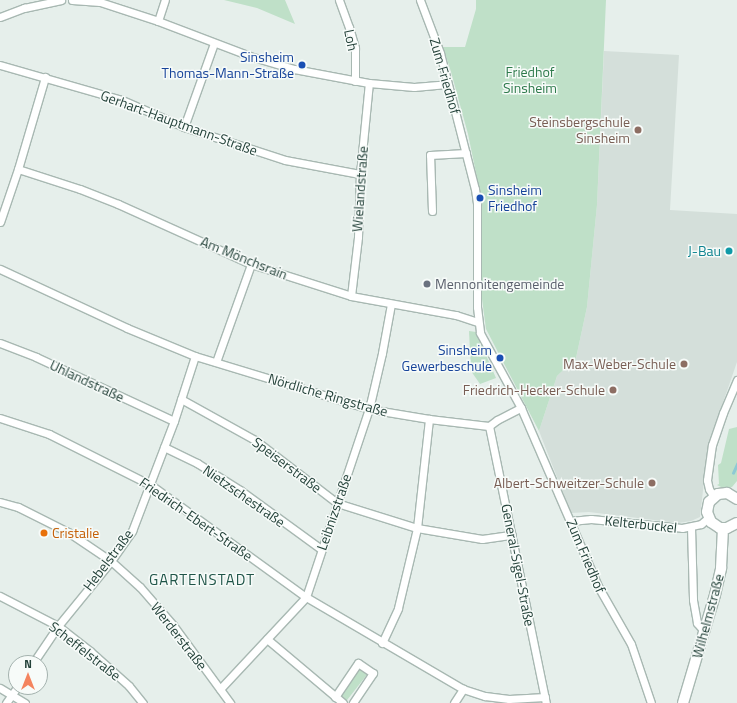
<!DOCTYPE html>
<meta charset="utf-8">
<style>
body{margin:0}
#map{position:relative;width:737px;height:703px;overflow:hidden;background:#e6efeb;font-family:"Titillium Web",sans-serif}
div>[style]{position:absolute}
[style*='--x']{left:calc(var(--x)*1px);top:calc(var(--y)*1px);width:calc(var(--w)*1px);rotate:calc(var(--a)*1deg)}
.built>*{inset:0;background:#d4dfda}
.green>*{inset:0;background:#bfe0c8;transform-origin:0 0}
.stream>*{height:2.5px;margin:-1.25px;padding:0 1.25px;transform-origin:1.25px;border-radius:1.25px;background:#8ec9d4}
.roads{filter:drop-shadow(1px 0 #a8b8b2) drop-shadow(-1px 0 #a8b8b2) drop-shadow(0 1px #a8b8b2) drop-shadow(0 -1px #a8b8b2)}
.minor>*{height:7px;margin:-3.5px;padding:0 3.5px;transform-origin:3.5px;border-radius:3.5px;background:#fff}
.secondary>*{height:10px;margin:-5px;padding:0 5px;transform-origin:5px;border-radius:5px;background:#fff}
.dots>*{width:11px;height:11px;translate:-50% -50%;box-sizing:border-box;border:2px solid #f7fbf9;border-radius:50%}
span{translate:-50% -50%;white-space:nowrap;text-align:center;line-height:1.15;-webkit-text-stroke:3px #f7fbf9;paint-order:stroke}
.street-label{font-size:14px;color:#24423a}
.transit-label{font-size:14px;color:#164399}
.right{translate:-100% -50%;text-align:right}
.left{translate:0 -50%;text-align:left}
.park-label{font-size:14px;color:#2d7a4b}
.education-label{font-size:14px;color:#785e54}
.culture-label{font-size:14px;color:#0d838f}
.worship-label{font-size:14px;color:#5b616d}
.food-label{font-size:14px;color:#c56008}
.neighbourhood-label{font-size:15px;color:#1f5548;letter-spacing:1px}
.north{position:absolute;left:8px;top:655px;width:40px;height:40px;box-sizing:border-box;background:#f7fbf9;border:1px solid #a3b1ad;border-radius:50%;rotate:0deg;font-size:11px;font-weight:700;line-height:16px;text-align:center;color:#24423a}
.north::after{content:'';display:block;margin:auto;width:14px;height:18px;background:#f4845f;clip-path:polygon(50% 0,100% 100%,50% 72%,0 100%)}
</style>
<div id="map">
<div class="built">
<div style="clip-path:polygon(604px 51px,679px 55px,670px 210px,737px 214px,737px 362px,708px 446px,700px 517px,691px 521px,678px 523px,589px 512px,571px 513px,539px 431px,557px 376px,576px 358px,587px 307px,597px 205px)"></div>
</div>
<div class="green">
<div style="clip-path:polygon(224px 0,285px 0,295px 24px,257px 8px)"></div>
<div style="clip-path:polygon(476px 0,606px 0,597px 205px,587px 307px,576px 358px,557px 376px,539px 431px,486px 329px,482px 299px,482px 202px,468px 134px,451px 72px,443px 47px,465px 47px,476px 9px)"></div>
<div style="clip-path:polygon(469px 331px,476px 332px,496px 378px,480px 384px,471px 371px)"></div>
<div style="clip-path:polygon(737px 427px,737px 481px,732px 487px,725px 489px,717px 485px,719px 484px,718px 465px,721px 463px,729px 429px)"></div>
<div style="left:359px;top:667px;width:11px;height:35px;rotate:38deg"></div>
</div>
<div class="stream">
<div style="--x:733;--y:473;--w:10;--a:-66"></div>
</div>
<div class="roads">
<div class="minor">
<div style="--x:72;--y:0;--w:28;--a:4"></div>
<div style="--x:100;--y:2;--w:61;--a:18.1"></div>
<div style="--x:158;--y:21;--w:102;--a:20.8"></div>
<div style="--x:253;--y:57;--w:43;--a:16.3"></div>
<div style="--x:294;--y:69;--w:76;--a:10.6"></div>
<div style="--x:369;--y:83;--w:45;--a:5.1"></div>
<div style="--x:414;--y:87;--w:33;--a:-5"></div>
<div style="--x:339;--y:0;--w:29;--a:70"></div>
<div style="--x:349;--y:27;--w:22;--a:74"></div>
<div style="--x:355;--y:48;--w:33;--a:90"></div>
<div style="--x:420;--y:0;--w:57;--a:69.3"></div>
<div style="--x:440;--y:53;--w:140;--a:75.6"></div>
<div style="--x:475;--y:189;--w:15;--a:82"></div>
<div style="--x:477;--y:204;--w:103;--a:90"></div>
<div style="--x:477;--y:307;--w:26;--a:83"></div>
<div style="--x:480;--y:333;--w:85;--a:61.3"></div>
<div style="--x:521;--y:408;--w:196;--a:66.6"></div>
<div style="--x:599;--y:588;--w:64;--a:60.3"></div>
<div style="--x:631;--y:644;--w:62;--a:71.3"></div>
<div style="--x:0;--y:17;--w:26;--a:-21"></div>
<div style="--x:24;--y:8;--w:38;--a:-12"></div>
<div style="--x:158;--y:21;--w:22;--a:-72"></div>
<div style="--x:0;--y:65;--w:127;--a:16"></div>
<div style="--x:122;--y:100;--w:68;--a:23.5"></div>
<div style="--x:184;--y:127;--w:106;--a:18.1"></div>
<div style="--x:285;--y:160;--w:76;--a:10.6"></div>
<div style="--x:184;--y:127;--w:89;--a:-70.3"></div>
<div style="--x:18;--y:169;--w:65;--a:17.9"></div>
<div style="--x:80;--y:189;--w:41;--a:21.5"></div>
<div style="--x:118;--y:204;--w:146;--a:24.3"></div>
<div style="--x:251;--y:264;--w:105;--a:17.7"></div>
<div style="--x:351;--y:296;--w:107;--a:10.3"></div>
<div style="--x:456;--y:315;--w:23;--a:18"></div>
<div style="--x:432;--y:211;--w:56;--a:-92"></div>
<div style="--x:430;--y:155;--w:36;--a:-3"></div>
<div style="--x:0;--y:222;--w:56;--a:-71.2"></div>
<div style="--x:18;--y:169;--w:96;--a:-73.6"></div>
<div style="--x:0;--y:269;--w:140;--a:24.9"></div>
<div style="--x:127;--y:328;--w:74;--a:22.4"></div>
<div style="--x:195;--y:356;--w:182;--a:16.9"></div>
<div style="--x:369;--y:409;--w:61;--a:9.5"></div>
<div style="--x:429;--y:419;--w:60;--a:6.7"></div>
<div style="--x:351;--y:296;--w:59;--a:-83.2"></div>
<div style="--x:358;--y:237;--w:63;--a:-88.2"></div>
<div style="--x:360;--y:174;--w:91;--a:-84.4"></div>
<div style="--x:0;--y:343;--w:39;--a:21"></div>
<div style="--x:36;--y:357;--w:152;--a:24.9"></div>
<div style="--x:216;--y:362;--w:104;--a:-70.3"></div>
<div style="--x:181;--y:399;--w:85;--a:29"></div>
<div style="--x:255;--y:440;--w:103;--a:37.5"></div>
<div style="--x:337;--y:503;--w:84;--a:17.4"></div>
<div style="--x:417;--y:528;--w:66;--a:9.6"></div>
<div style="--x:482;--y:539;--w:30;--a:-8"></div>
<div style="--x:0;--y:418;--w:52;--a:18.1"></div>
<div style="--x:49;--y:434;--w:114;--a:26.6"></div>
<div style="--x:151;--y:485;--w:191;--a:35.9"></div>
<div style="--x:306;--y:597;--w:182;--a:30.4"></div>
<div style="--x:463;--y:689;--w:23;--a:18"></div>
<div style="--x:485;--y:696;--w:24;--a:7"></div>
<div style="--x:509;--y:699;--w:36;--a:-3"></div>
<div style="--x:489;--y:426;--w:283;--a:78.4"></div>
<div style="--x:489;--y:426;--w:10;--a:-37"></div>
<div style="--x:497;--y:420;--w:27;--a:-27"></div>
<div style="--x:164;--y:447;--w:37;--a:26"></div>
<div style="--x:197;--y:463;--w:51;--a:32.1"></div>
<div style="--x:240;--y:490;--w:100;--a:36.1"></div>
<div style="--x:714;--y:497;--w:9;--a:-122"></div>
<div style="--x:709;--y:489;--w:9;--a:-103"></div>
<div style="--x:707;--y:480;--w:35;--a:-82"></div>
<div style="--x:712;--y:445;--w:34;--a:-71"></div>
<div style="--x:723;--y:413;--w:36;--a:-67"></div>
<div style="--x:0;--y:502;--w:19;--a:16"></div>
<div style="--x:18;--y:507;--w:56;--a:26.6"></div>
<div style="--x:68;--y:532;--w:52;--a:34"></div>
<div style="--x:111;--y:561;--w:39;--a:42"></div>
<div style="--x:140;--y:587;--w:50;--a:49"></div>
<div style="--x:173;--y:625;--w:97;--a:53.8"></div>
<div style="--x:571;--y:521;--w:20;--a:-6"></div>
<div style="--x:591;--y:519;--w:91;--a:5.6"></div>
<div style="--x:682;--y:528;--w:19;--a:-12"></div>
<div style="--x:701;--y:524;--w:9;--a:-41"></div>
<div style="--x:691;--y:527;--w:73;--a:88.4"></div>
<div style="--x:693;--y:600;--w:23;--a:80"></div>
<div style="--x:697;--y:623;--w:11;--a:49"></div>
<div style="--x:0;--y:596;--w:65;--a:27.3"></div>
<div style="--x:58;--y:626;--w:41;--a:38"></div>
<div style="--x:90;--y:651;--w:52;--a:41.9"></div>
<div style="--x:129;--y:686;--w:22;--a:51"></div>
<div style="--x:267;--y:639;--w:99;--a:40.1"></div>
<div style="--x:382;--y:643;--w:38;--a:-65"></div>
<div style="--x:398;--y:608;--w:82;--a:-76.6"></div>
<div style="--x:417;--y:528;--w:110;--a:-83.7"></div>
<div style="--x:33;--y:663;--w:45;--a:-56"></div>
<div style="--x:58;--y:626;--w:84;--a:-50.8"></div>
<div style="--x:111;--y:561;--w:37;--a:-55"></div>
<div style="--x:132;--y:531;--w:118;--a:-69.1"></div>
<div style="--x:174;--y:421;--w:68;--a:-72.1"></div>
<div style="--x:0;--y:688;--w:29;--a:31"></div>
<div style="--x:220;--y:689;--w:126;--a:-46.9"></div>
<div style="--x:306;--y:597;--w:198;--a:-71.5"></div>
<div style="--x:369;--y:409;--w:57;--a:-76.9"></div>
<div style="--x:382;--y:353;--w:50;--a:-79.6"></div>
<div style="--x:335;--y:697;--w:41;--a:-55.9"></div>
<div style="--x:358;--y:663;--w:18;--a:34"></div>
<div style="--x:373;--y:673;--w:36;--a:124"></div>
<div style="--x:6;--y:703;--w:19;--a:-55"></div>
<div style="--x:454;--y:703;--w:17;--a:-57"></div>
</div>
<div class="secondary">
<div style="--x:737;--y:499;--w:12;--a:-149"></div>
<div style="--x:727;--y:493;--w:9;--a:174"></div>
<div style="--x:718;--y:494;--w:12;--a:138"></div>
<div style="--x:709;--y:502;--w:10;--a:101"></div>
<div style="--x:707;--y:512;--w:11;--a:68"></div>
<div style="--x:711;--y:522;--w:11;--a:34"></div>
<div style="--x:720;--y:528;--w:7;--a:0"></div>
<div style="--x:727;--y:528;--w:11;--a:-27"></div>
<div style="--x:683;--y:703;--w:113;--a:-73.5"></div>
<div style="--x:715;--y:595;--w:28;--a:-77"></div>
<div style="--x:721;--y:568;--w:40;--a:-87.1"></div>
</div>
</div>
<div class="dots">
<div style="left:302px;top:65px;background:#1a4fb4"></div>
<div style="left:638px;top:130px;background:#8d6e63"></div>
<div style="left:480px;top:198px;background:#1a4fb4"></div>
<div style="left:729px;top:251px;background:#0f9aa8"></div>
<div style="left:427px;top:284px;background:#6b7280"></div>
<div style="left:500px;top:358px;background:#1a4fb4"></div>
<div style="left:684px;top:364px;background:#8d6e63"></div>
<div style="left:613px;top:390px;background:#8d6e63"></div>
<div style="left:652px;top:483px;background:#8d6e63"></div>
<div style="left:44px;top:533px;background:#e8710a"></div>
</div>
<div class="street-label">
<span style="left:351px;top:40px;rotate:78deg">Loh</span>
<span style="left:445px;top:76px;rotate:74deg">Zum Friedhof</span>
<span style="left:179px;top:123px;rotate:20deg">Gerhart-Hauptmann-Straße</span>
<span style="left:360px;top:189px;rotate:-86deg">Wielandstraße</span>
<span style="left:244px;top:258px;rotate:22deg">Am Mönchsrain</span>
<span style="left:87px;top:381px;rotate:25deg">Uhlandstraße</span>
<span style="left:328px;top:395px;rotate:16deg">Nördliche Ringstraße</span>
<span style="left:287px;top:465px;rotate:37deg">Speiserstraße</span>
<span style="left:244px;top:496px;rotate:35deg">Nietzschestraße</span>
<span style="left:334px;top:512px;rotate:-71deg">Leibnizstraße</span>
<span style="left:196px;top:519px;rotate:35deg">Friedrich-Ebert-Straße</span>
<span style="left:641px;top:524px;rotate:6deg">Kelterbuckel</span>
<span style="left:586px;top:556px;rotate:67deg">Zum Friedhof</span>
<span style="left:108px;top:560px;rotate:-53deg">Hebelstraße</span>
<span style="left:518px;top:565px;rotate:79deg">General-Sigel-Straße</span>
<span style="left:708px;top:616px;rotate:-75deg">Wilhelmstraße</span>
<span style="left:179px;top:636px;rotate:52deg">Werderstraße</span>
<span style="left:85px;top:651px;rotate:38deg">Scheffelstraße</span>
</div>
<div class="transit-label">
<span class="right" style="left:294px;top:65px">Sinsheim<br>Thomas-Mann-Straße</span>
<span class="left" style="left:488px;top:198px">Sinsheim<br>Friedhof</span>
<span class="right" style="left:492px;top:358px">Sinsheim<br>Gewerbeschule</span>
</div>
<div class="park-label">
<span style="left:530px;top:80px">Friedhof<br>Sinsheim</span>
</div>
<div class="education-label">
<span class="right" style="left:630px;top:130px">Steinsbergschule<br>Sinsheim</span>
<span class="right" style="left:676px;top:364px">Max-Weber-Schule</span>
<span class="right" style="left:605px;top:390px">Friedrich-Hecker-Schule</span>
<span class="right" style="left:644px;top:483px">Albert-Schweitzer-Schule</span>
</div>
<div class="culture-label">
<span class="right" style="left:721px;top:251px">J-Bau</span>
</div>
<div class="worship-label">
<span class="left" style="left:435px;top:284px">Mennonitengemeinde</span>
</div>
<div class="food-label">
<span class="left" style="left:52px;top:533px">Cristalie</span>
</div>
<div class="neighbourhood-label">
<span style="left:202px;top:580px">GARTENSTADT</span>
</div>
<div class="north">N</div>
</div>
